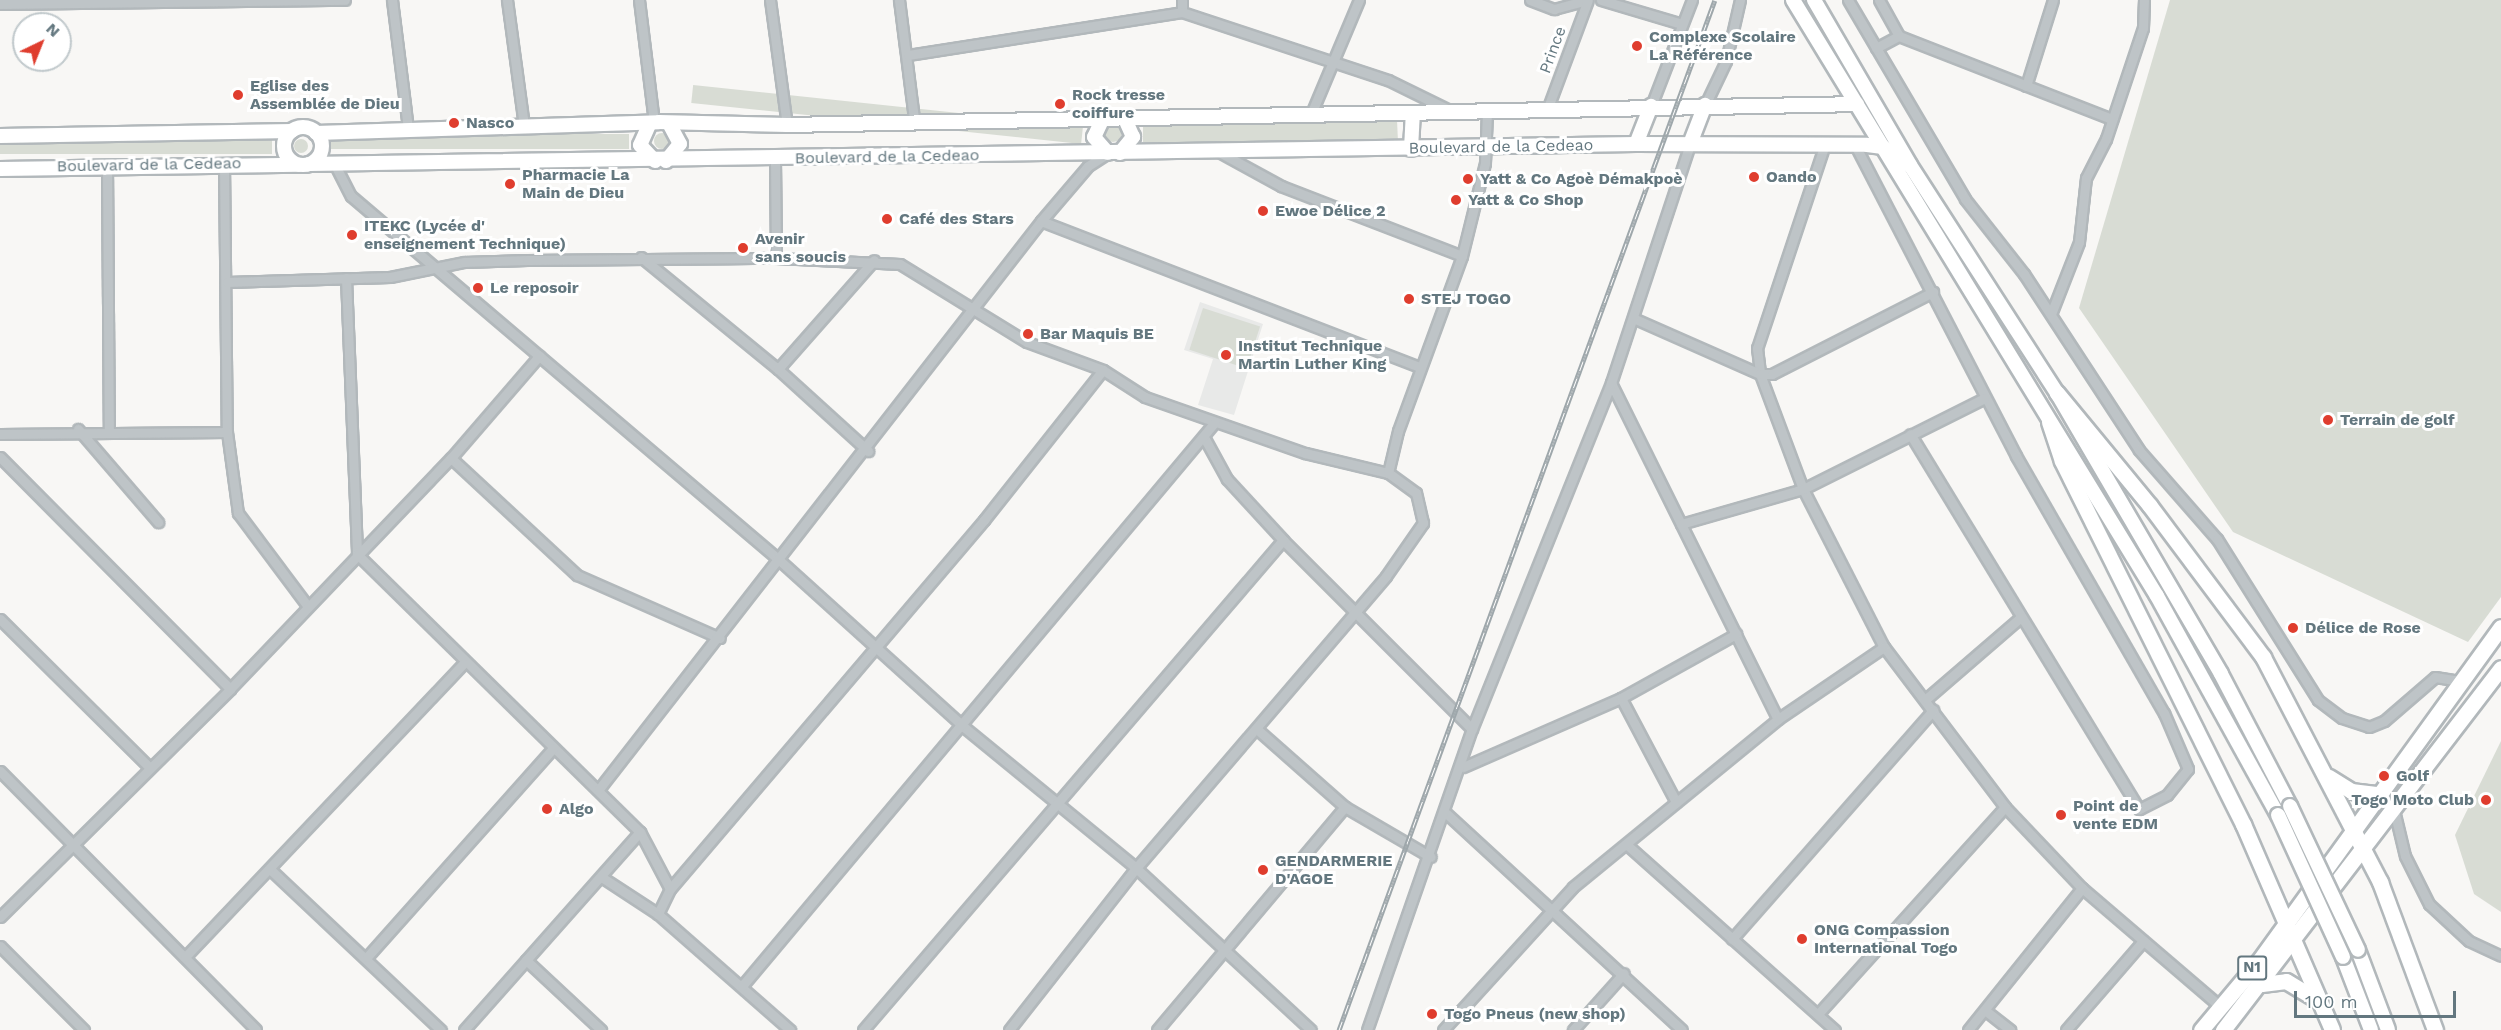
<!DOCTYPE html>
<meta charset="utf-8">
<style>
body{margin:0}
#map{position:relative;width:2501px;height:1030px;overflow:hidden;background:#f8f7f5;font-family:"Work Sans",sans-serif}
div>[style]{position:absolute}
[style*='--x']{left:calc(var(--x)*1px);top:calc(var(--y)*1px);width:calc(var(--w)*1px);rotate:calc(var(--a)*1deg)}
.built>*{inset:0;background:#e8e9e8}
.green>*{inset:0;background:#d8dcd4;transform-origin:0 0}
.round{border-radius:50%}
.roads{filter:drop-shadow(2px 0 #b2b8bb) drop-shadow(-2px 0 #b2b8bb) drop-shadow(0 2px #b2b8bb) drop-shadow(0 -2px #b2b8bb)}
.minor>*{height:9px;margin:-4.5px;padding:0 4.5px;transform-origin:4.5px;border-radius:4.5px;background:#bec4c7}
.primary>*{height:14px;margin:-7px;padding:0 7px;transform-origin:7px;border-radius:7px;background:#fff}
.primary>.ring{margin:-7px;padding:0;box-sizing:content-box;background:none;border:14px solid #fff;border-radius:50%}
.trunk>*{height:15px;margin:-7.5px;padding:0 7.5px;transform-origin:7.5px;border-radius:7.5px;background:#fff}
.rail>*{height:5px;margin-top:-2.5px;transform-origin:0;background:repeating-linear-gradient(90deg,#fff 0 9px,#9ea7ab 0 18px);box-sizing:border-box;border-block:2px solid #9ea7ab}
.bridges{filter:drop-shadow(2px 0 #b2b8bb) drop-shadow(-2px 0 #b2b8bb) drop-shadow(0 2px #b2b8bb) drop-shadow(0 -2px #b2b8bb)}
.primary-bridge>*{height:14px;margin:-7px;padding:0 7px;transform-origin:7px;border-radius:7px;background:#fff}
.dots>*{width:16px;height:16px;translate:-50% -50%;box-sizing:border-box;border:3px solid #fff;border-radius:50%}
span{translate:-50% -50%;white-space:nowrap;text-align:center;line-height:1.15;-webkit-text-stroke:6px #fff;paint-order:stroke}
.shield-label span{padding:2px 4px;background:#fff;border:2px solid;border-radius:4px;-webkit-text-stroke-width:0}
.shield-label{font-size:15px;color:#63777f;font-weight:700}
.poi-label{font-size:16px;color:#63777f;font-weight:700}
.left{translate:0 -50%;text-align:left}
.right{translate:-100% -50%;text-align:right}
.street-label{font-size:16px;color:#63777f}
.north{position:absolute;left:12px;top:12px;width:60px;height:60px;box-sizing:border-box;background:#fff;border:2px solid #c1c9cc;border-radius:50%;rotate:43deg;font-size:16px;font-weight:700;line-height:24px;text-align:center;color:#63777f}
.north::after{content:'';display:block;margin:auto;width:21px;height:27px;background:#df3d2e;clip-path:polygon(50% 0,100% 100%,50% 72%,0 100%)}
.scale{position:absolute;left:2294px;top:991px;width:162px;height:27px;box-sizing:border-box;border:3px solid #63777f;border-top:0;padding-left:8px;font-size:18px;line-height:21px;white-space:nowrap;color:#63777f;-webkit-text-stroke:4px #fff;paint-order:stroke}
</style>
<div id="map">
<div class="built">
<div style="clip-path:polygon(1200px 302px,1263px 324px,1234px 415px,1198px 405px,1213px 359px,1184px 350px)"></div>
</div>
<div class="green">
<div style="clip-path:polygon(2170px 0,2501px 0,2501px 597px,2468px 642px,2233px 532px,2079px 308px)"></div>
<div style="clip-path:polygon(1397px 120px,1398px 142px,1143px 142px,1143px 125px)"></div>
<div class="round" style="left:1104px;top:124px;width:18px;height:18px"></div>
<div style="left:1083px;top:126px;width:18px;height:392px;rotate:96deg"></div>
<div class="round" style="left:654px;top:133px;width:16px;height:16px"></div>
<div style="left:629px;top:134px;width:15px;height:299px;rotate:90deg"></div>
<div class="round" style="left:294px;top:139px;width:14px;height:14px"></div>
<div style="left:272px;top:139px;width:15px;height:272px;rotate:90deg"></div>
<div style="left:1203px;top:308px;width:60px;height:44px;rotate:18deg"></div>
<div style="clip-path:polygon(2501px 741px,2501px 912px,2474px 894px,2455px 835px)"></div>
</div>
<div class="roads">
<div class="minor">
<div style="--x:392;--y:0;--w:129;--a:82.9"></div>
<div style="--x:507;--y:0;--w:127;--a:82.3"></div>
<div style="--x:639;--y:0;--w:124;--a:83"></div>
<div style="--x:770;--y:0;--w:126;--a:82.3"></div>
<div style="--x:899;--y:0;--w:120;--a:82.8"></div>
<div style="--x:1530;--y:0;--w:26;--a:21"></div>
<div style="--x:1554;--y:9;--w:34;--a:-15"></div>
<div style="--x:1601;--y:0;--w:84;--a:16.5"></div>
<div style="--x:1848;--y:0;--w:231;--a:59.5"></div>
<div style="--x:1965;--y:199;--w:95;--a:51.8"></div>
<div style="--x:2024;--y:274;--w:210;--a:56.8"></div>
<div style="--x:2139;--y:450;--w:118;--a:48.8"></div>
<div style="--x:2217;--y:539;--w:190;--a:57.9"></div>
<div style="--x:2318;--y:700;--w:30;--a:37"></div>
<div style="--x:2342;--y:718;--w:28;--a:18"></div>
<div style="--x:2369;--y:727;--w:16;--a:-22"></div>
<div style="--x:2384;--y:721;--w:67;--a:-40.8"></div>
<div style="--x:2435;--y:677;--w:25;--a:9"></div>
<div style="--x:1879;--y:0;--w:41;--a:60.9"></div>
<div style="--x:0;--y:4;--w:345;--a:-0.7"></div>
<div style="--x:1182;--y:12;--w:12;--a:-90"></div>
<div style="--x:1876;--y:48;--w:26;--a:-28"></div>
<div style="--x:1899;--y:36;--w:229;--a:21.3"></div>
<div style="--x:908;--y:55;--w:277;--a:-8.9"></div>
<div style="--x:1182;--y:12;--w:217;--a:18.3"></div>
<div style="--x:1388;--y:80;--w:70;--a:26.2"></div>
<div style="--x:2026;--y:86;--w:90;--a:-72.6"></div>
<div style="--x:1705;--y:105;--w:49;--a:-64.5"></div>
<div style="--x:1726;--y:61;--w:63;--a:-77.1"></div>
<div style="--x:1651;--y:106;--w:114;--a:-68.9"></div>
<div style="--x:1547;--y:110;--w:117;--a:-69.6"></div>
<div style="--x:1311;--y:114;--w:124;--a:-67.2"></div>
<div style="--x:1855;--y:145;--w:350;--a:62.6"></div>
<div style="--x:2016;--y:456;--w:297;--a:60.1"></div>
<div style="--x:2164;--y:713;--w:61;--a:66.8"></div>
<div style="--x:2188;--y:769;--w:33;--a:129"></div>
<div style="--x:2167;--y:795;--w:31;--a:153"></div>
<div style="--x:2139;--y:809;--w:439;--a:-121.4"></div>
<div style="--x:1824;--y:147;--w:212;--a:108.4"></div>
<div style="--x:1757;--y:348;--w:26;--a:83"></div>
<div style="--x:1760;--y:374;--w:123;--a:69.5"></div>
<div style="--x:1803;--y:489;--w:178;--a:62.9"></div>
<div style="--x:1884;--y:647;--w:201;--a:52.9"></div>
<div style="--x:2005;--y:807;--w:112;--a:46.5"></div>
<div style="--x:2082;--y:888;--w:183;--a:40.6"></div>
<div style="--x:1219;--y:152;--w:71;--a:28.7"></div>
<div style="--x:1281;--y:186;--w:194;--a:21.1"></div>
<div style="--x:775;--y:160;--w:98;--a:89.4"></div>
<div style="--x:334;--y:163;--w:37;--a:63"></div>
<div style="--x:351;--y:196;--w:559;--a:40.36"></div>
<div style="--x:777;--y:558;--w:252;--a:42.1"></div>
<div style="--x:964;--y:727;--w:222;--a:39.3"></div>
<div style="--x:1136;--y:868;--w:238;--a:42.8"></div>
<div style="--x:224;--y:164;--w:268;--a:89.4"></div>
<div style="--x:227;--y:432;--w:82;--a:82.3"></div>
<div style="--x:238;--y:513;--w:114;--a:53.2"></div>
<div style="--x:107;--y:165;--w:264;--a:89.6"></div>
<div style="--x:1041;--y:221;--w:406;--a:21.1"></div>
<div style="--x:641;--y:257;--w:177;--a:39.3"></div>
<div style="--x:778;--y:369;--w:122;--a:42.3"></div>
<div style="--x:346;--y:278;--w:276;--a:87.7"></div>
<div style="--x:357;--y:554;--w:397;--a:44.5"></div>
<div style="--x:640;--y:832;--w:64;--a:62.2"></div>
<div style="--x:670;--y:889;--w:28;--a:116"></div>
<div style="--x:227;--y:282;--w:163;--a:-1.8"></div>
<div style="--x:390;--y:277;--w:76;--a:-11.5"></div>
<div style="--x:464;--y:262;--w:63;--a:-1.8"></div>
<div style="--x:527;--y:260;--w:249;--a:-0.5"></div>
<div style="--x:776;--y:258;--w:124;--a:2.8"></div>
<div style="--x:900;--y:264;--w:149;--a:31.6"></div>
<div style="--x:1027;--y:342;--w:81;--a:20.2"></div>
<div style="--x:1103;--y:370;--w:50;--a:32.7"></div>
<div style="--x:1145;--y:397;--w:170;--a:19.3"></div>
<div style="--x:1305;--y:453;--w:85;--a:13.5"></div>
<div style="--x:2051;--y:314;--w:77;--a:-68.7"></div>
<div style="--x:2079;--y:242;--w:64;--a:-83.8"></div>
<div style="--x:2086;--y:178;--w:44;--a:-62.9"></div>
<div style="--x:2106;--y:139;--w:117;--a:-71.6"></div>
<div style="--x:2143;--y:28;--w:28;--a:-88"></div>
<div style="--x:1633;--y:318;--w:139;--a:23.8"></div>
<div style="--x:1760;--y:374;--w:12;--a:0"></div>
<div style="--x:1772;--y:374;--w:181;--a:-27"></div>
<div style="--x:778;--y:369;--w:145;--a:-48.6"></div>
<div style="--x:1611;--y:383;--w:375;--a:63.6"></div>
<div style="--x:78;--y:429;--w:123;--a:49.3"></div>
<div style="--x:0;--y:434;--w:227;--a:-0.5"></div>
<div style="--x:1205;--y:439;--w:46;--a:61.2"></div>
<div style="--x:1227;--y:479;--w:83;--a:47.4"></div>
<div style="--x:1283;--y:540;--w:267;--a:45"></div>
<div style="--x:0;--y:457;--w:327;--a:45.2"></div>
<div style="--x:451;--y:458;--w:172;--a:42.9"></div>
<div style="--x:577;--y:575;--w:156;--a:23.8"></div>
<div style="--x:1681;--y:524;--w:127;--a:-16"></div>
<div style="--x:1803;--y:489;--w:203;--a:-26.6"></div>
<div style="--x:0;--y:619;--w:211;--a:44.8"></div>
<div style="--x:1621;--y:698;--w:118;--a:62.1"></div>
<div style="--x:1926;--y:699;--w:125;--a:-40.8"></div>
<div style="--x:1258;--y:730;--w:116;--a:41.5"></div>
<div style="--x:1345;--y:807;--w:99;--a:30.2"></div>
<div style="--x:1463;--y:767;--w:172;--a:-23.6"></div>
<div style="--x:1621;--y:698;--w:132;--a:-29.1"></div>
<div style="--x:0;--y:771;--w:364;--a:45.3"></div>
<div style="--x:599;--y:789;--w:720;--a:-52.11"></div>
<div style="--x:1041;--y:221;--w:72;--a:-49.5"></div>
<div style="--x:1088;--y:166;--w:24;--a:-33"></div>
<div style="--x:2393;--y:806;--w:51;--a:76.5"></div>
<div style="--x:2405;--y:856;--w:54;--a:63.4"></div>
<div style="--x:2429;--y:904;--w:54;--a:42.8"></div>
<div style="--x:2469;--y:941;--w:35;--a:25"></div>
<div style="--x:1447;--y:814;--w:319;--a:42.6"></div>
<div style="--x:1626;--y:844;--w:280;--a:41.7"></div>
<div style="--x:272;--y:871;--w:232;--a:43.3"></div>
<div style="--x:603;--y:878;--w:66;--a:33.2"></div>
<div style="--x:658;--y:914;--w:176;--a:41.3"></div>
<div style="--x:670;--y:889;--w:485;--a:-49.6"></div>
<div style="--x:984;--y:520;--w:191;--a:-51.6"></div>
<div style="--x:0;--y:917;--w:324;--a:-44.7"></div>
<div style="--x:230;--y:689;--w:320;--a:-46.3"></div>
<div style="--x:451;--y:458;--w:135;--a:-49.2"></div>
<div style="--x:1732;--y:939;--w:305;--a:-48.7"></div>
<div style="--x:0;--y:946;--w:119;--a:45"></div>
<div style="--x:185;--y:957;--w:404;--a:-46.5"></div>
<div style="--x:367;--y:957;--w:280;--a:-48.3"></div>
<div style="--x:526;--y:960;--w:103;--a:43"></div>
<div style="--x:742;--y:986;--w:736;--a:-50.02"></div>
<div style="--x:1986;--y:1011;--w:31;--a:38"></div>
<div style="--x:1818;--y:1014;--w:279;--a:-47.9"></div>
<div style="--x:464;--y:1030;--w:265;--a:-48.4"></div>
<div style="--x:863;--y:1030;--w:645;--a:-49.4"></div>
<div style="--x:1009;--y:1030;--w:206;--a:-51.9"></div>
<div style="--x:1136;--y:868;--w:384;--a:-49.4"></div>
<div style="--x:1386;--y:576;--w:65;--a:-55.1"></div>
<div style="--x:1423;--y:523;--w:31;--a:-103"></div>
<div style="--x:1416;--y:493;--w:34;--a:-144"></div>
<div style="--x:1388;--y:473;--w:43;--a:-76.6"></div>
<div style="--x:1398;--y:431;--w:186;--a:-69.9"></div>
<div style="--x:1462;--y:256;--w:96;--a:-76.1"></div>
<div style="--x:1485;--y:163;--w:51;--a:-87.8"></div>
<div style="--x:1157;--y:1030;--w:292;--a:-49.9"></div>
<div style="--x:1367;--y:1030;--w:319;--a:-70.8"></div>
<div style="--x:1472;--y:729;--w:373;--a:-68.1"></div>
<div style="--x:1611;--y:383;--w:252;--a:-71.7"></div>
<div style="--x:1443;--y:1030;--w:193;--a:-47.7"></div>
<div style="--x:1573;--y:887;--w:265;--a:-39.3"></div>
<div style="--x:1778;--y:719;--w:128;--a:-34.2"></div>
<div style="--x:1573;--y:1030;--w:76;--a:-48.2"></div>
<div style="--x:1968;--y:1030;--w:182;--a:-51.2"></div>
<div style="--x:2066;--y:1030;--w:118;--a:-49.1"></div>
</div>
<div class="primary">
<div style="--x:1793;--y:0;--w:698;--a:58.59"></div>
<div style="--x:2157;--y:596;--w:250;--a:61.1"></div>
<div style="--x:1814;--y:0;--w:191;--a:59.8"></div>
<div style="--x:1910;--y:165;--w:271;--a:57.2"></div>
<div style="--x:2057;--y:393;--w:325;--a:59.7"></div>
<div style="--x:2221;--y:674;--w:149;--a:62.4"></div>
<div style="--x:1103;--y:118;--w:21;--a:115"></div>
<div style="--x:1094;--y:137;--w:21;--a:49"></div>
<div style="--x:649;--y:125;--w:22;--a:114"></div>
<div style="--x:640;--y:145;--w:22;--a:47"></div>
<div class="ring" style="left:284px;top:127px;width:24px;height:24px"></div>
<div style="--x:316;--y:133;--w:343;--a:-1.8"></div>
<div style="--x:659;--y:122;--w:128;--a:1.3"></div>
<div style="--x:787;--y:125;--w:1070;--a:-1.12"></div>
<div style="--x:0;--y:136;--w:292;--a:-1"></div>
<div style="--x:1636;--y:144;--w:41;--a:-68.5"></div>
<div style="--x:1690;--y:144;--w:42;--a:-69"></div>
<div style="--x:1411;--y:149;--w:36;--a:-87"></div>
<div style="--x:1120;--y:153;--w:21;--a:-51"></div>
<div style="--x:1133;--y:137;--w:22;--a:-114"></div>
<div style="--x:666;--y:161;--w:22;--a:-51"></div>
<div style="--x:680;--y:144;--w:21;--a:-118"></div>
<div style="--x:309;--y:164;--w:1327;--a:-0.86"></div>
<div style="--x:1636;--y:144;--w:231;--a:0.2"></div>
<div style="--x:1867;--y:145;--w:16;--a:7"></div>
<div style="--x:1883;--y:147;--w:32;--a:34"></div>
<div style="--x:0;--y:169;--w:299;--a:-0.8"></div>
<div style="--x:2358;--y:950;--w:85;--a:69.4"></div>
<div style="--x:2343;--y:957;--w:78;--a:69"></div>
</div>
<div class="trunk">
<div style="--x:2057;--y:393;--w:146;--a:50.5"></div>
<div style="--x:2150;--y:506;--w:189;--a:53.2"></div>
<div style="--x:2263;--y:657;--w:254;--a:62.5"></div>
<div style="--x:2380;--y:882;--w:158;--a:69.6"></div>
<div style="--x:2049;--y:422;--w:41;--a:71.6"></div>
<div style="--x:2062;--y:461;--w:406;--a:63.5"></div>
<div style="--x:2243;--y:824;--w:224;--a:66.6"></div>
<div style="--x:2329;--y:777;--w:26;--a:32"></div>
<div style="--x:2351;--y:791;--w:25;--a:7"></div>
<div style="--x:2262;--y:984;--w:24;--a:-7"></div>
<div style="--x:2286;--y:981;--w:37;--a:31"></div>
<div style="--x:2201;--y:1030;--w:90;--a:-50"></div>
<div style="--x:2259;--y:961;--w:412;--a:-54.1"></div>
<div style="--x:2223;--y:1030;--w:456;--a:-52.5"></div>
</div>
</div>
<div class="rail">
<div style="--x:1339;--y:1030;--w:1096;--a:-69.95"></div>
</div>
<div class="bridges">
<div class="primary-bridge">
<div style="--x:2290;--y:806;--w:159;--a:64.7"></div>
<div style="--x:2278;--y:815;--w:156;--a:65.4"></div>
</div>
</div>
<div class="dots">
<div style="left:1637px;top:46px;background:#df3d2e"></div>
<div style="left:238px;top:95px;background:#df3d2e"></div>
<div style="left:1060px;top:104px;background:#df3d2e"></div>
<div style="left:454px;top:123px;background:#df3d2e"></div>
<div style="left:1754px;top:177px;background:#df3d2e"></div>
<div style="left:1468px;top:179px;background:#df3d2e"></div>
<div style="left:510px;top:184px;background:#df3d2e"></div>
<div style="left:1456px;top:200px;background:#df3d2e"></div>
<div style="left:1263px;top:211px;background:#df3d2e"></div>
<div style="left:887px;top:219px;background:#df3d2e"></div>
<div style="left:352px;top:235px;background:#df3d2e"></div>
<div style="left:743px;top:248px;background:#df3d2e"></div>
<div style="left:478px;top:288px;background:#df3d2e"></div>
<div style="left:1409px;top:299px;background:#df3d2e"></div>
<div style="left:1028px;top:334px;background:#df3d2e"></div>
<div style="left:1226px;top:355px;background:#df3d2e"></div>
<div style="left:2328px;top:420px;background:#df3d2e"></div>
<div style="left:2293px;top:628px;background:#df3d2e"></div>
<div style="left:2384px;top:776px;background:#df3d2e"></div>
<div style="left:2486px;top:800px;background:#df3d2e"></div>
<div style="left:547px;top:809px;background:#df3d2e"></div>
<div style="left:2061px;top:815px;background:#df3d2e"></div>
<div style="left:1263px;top:870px;background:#df3d2e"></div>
<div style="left:1802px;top:939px;background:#df3d2e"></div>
<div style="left:1432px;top:1014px;background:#df3d2e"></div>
</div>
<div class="shield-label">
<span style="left:2252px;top:968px">N1</span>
</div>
<div class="poi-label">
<span class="left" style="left:1649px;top:46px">Complexe Scolaire<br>La Référence</span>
<span class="left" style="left:250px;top:95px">Eglise des<br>Assemblée de Dieu</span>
<span class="left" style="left:1072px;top:104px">Rock tresse<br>coiffure</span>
<span class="left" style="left:466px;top:123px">Nasco</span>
<span class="left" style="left:522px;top:184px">Pharmacie La<br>Main de Dieu</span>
<span class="left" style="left:1766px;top:177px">Oando</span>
<span class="left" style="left:1480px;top:179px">Yatt &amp; Co Agoè Démakpoè</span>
<span class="left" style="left:1468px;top:200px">Yatt &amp; Co Shop</span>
<span class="left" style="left:1275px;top:211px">Ewoe Délice 2</span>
<span class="left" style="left:899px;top:219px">Café des Stars</span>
<span class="left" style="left:364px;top:235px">ITEKC (Lycée d'<br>enseignement Technique)</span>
<span class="left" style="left:755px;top:248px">Avenir<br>sans soucis</span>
<span class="left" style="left:490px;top:288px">Le reposoir</span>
<span class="left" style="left:1421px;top:299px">STEJ TOGO</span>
<span class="left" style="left:1040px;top:334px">Bar Maquis BE</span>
<span class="left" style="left:1238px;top:355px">Institut Technique<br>Martin Luther King</span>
<span class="left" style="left:2340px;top:420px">Terrain de golf</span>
<span class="left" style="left:2305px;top:628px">Délice de Rose</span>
<span class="left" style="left:2396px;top:776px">Golf</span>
<span class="right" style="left:2474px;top:800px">Togo Moto Club</span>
<span class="left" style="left:2073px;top:815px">Point de<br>vente EDM</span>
<span class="left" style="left:559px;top:809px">Algo</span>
<span class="left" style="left:1275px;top:870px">GENDARMERIE<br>D'AGOE</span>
<span class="left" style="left:1814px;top:939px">ONG Compassion<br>International Togo</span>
<span class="left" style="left:1444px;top:1014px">Togo Pneus (new shop)</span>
</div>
<div class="street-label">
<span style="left:1553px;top:50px;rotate:-70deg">Prince</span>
<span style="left:1501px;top:147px;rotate:-1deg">Boulevard de la Cedeao</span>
<span style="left:887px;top:157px;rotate:-1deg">Boulevard de la Cedeao</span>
<span style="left:149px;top:165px;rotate:-1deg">Boulevard de la Cedeao</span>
</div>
<div class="north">N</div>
<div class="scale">100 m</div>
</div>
